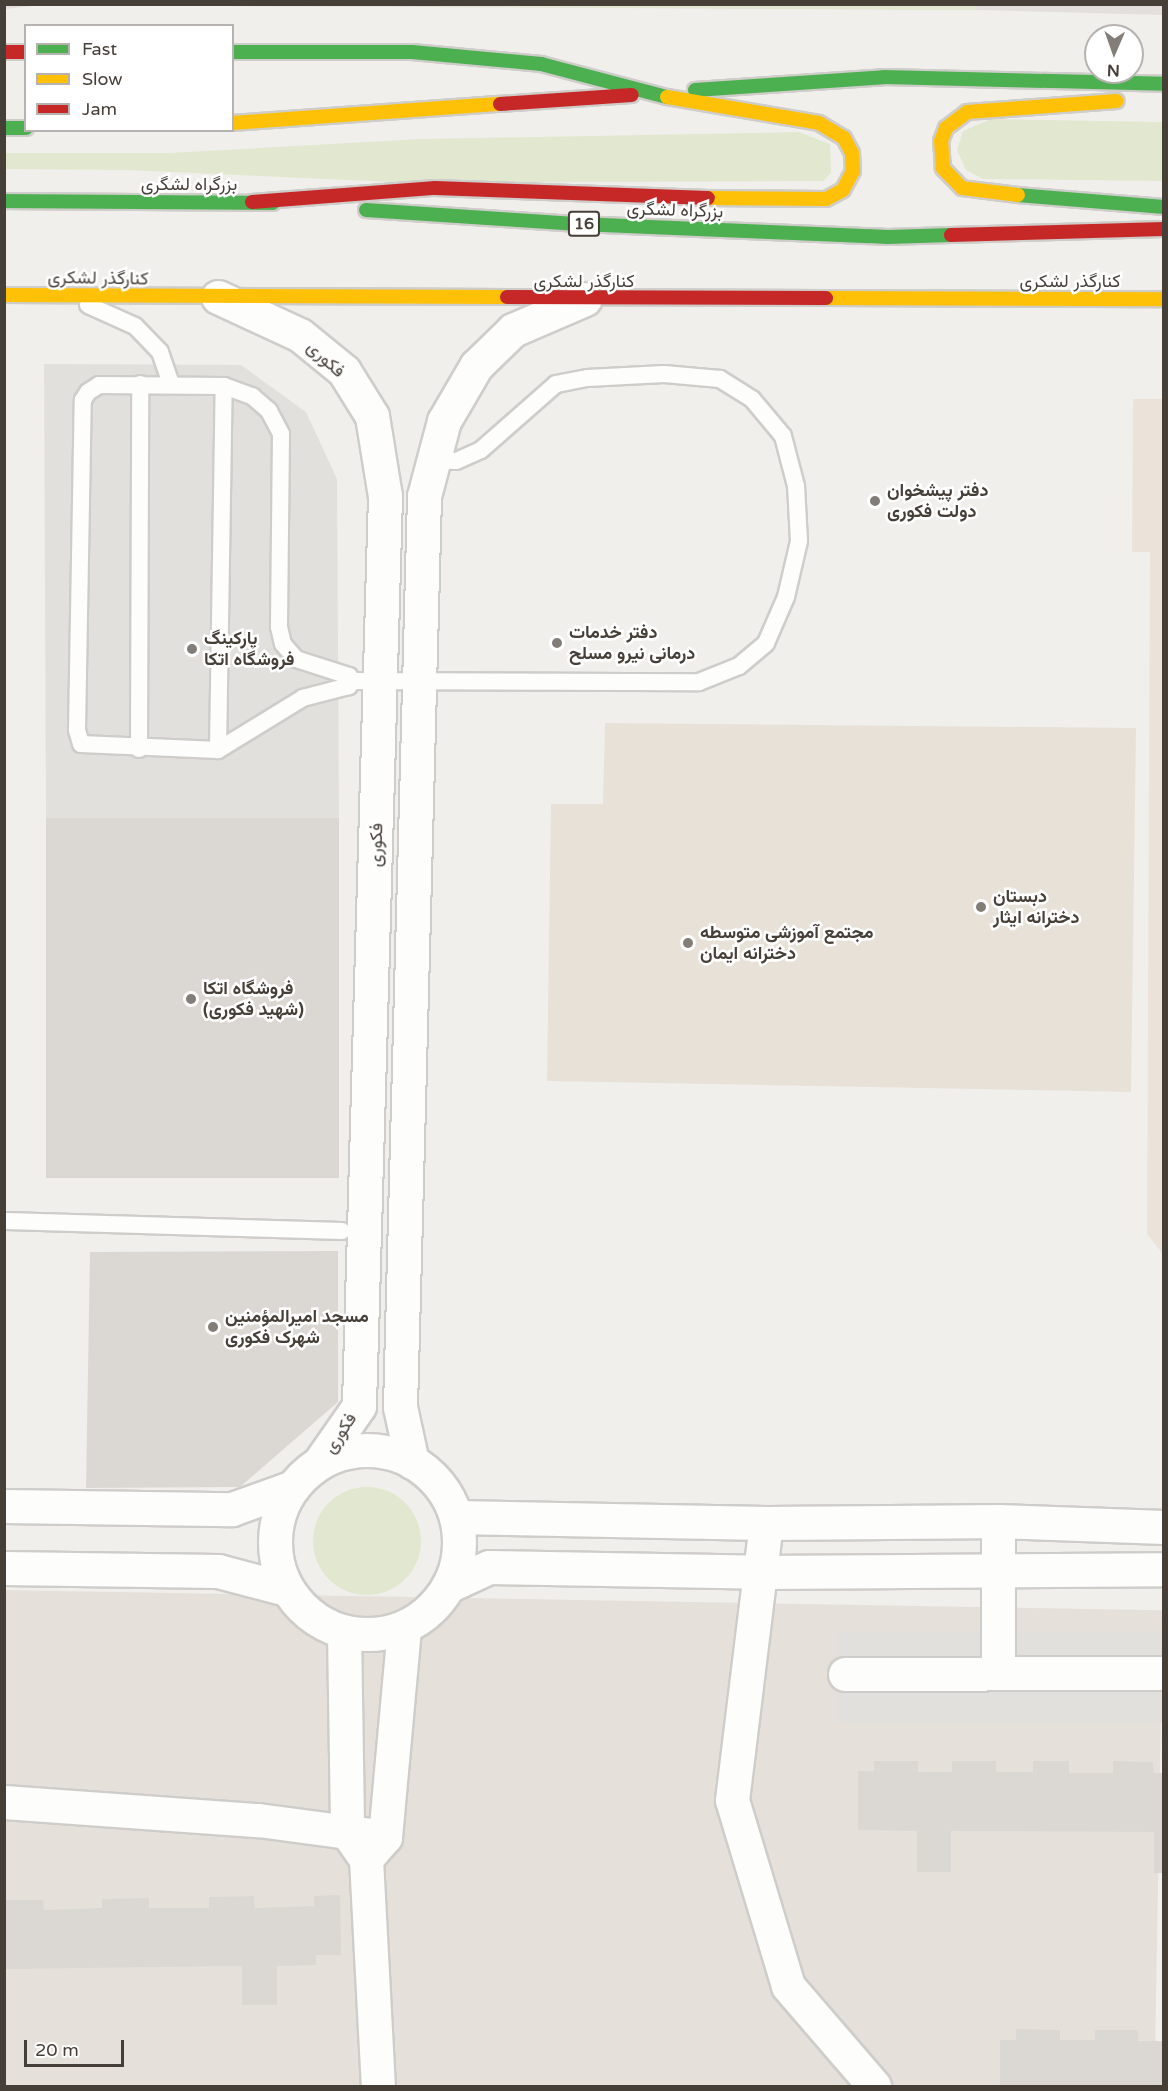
<!DOCTYPE html>
<meta charset="utf-8">
<style>
body{margin:0}
#map{position:relative;width:1168px;height:2091px;overflow:hidden;background:#f1efec;font-family:"Varela Round",Vazirmatn,sans-serif}
div>[style]{position:absolute}
[style*='--x']{left:calc(var(--x)*1px);top:calc(var(--y)*1px);width:calc(var(--w)*1px);rotate:calc(var(--a)*1deg)}
.residential>*{inset:0;background:#e5e0da;transform-origin:0 0}
.commercial>*{inset:0;background:#ebe2d9}
.industrial>*{inset:0;background:#e2dfdc}
.education>*{inset:0;background:#e7e1d8}
.green>*{inset:0;background:#e2e8cf}
.round{border-radius:50%}
.parking>*{inset:0;background:#e2e0dd;transform-origin:0 0}
.building>*{inset:0;background:#dbd8d4;transform-origin:0 0}
.roads{filter:drop-shadow(2px 0 #cfcdca) drop-shadow(-2px 0 #cfcdca) drop-shadow(0 2px #cfcdca) drop-shadow(0 -2px #cfcdca)}
.lane>*{height:16px;margin:-8px;padding:0 8px;transform-origin:8px;border-radius:8px;background:#fdfdfc}
.street>*{height:33px;margin:-16.5px;padding:0 16.5px;transform-origin:16.5px;border-radius:16.5px;background:#fdfdfc}
.street>.ring{margin:-16.5px;padding:0;box-sizing:content-box;background:none;border:33px solid #fdfdfc;border-radius:50%}
.fast>*{height:14px;margin:-7px;padding:0 7px;transform-origin:7px;border-radius:7px;background:#4caf50}
.slow>*{height:14px;margin:-7px;padding:0 7px;transform-origin:7px;border-radius:7px;background:#ffc107}
.jam>*{height:14px;margin:-7px;padding:0 7px;transform-origin:7px;border-radius:7px;background:#c62828}
.dots>*{width:16px;height:16px;translate:-50% -50%;box-sizing:border-box;border:3px solid #fff;border-radius:50%}
span{translate:-50% -50%;white-space:nowrap;text-align:center;line-height:1.15;-webkit-text-stroke:5px #fff;paint-order:stroke}
.shield-label span{padding:2px 4px;background:#fff;border:2px solid;border-radius:4px;-webkit-text-stroke-width:0}
.shield-label{font-size:16px;color:#463f38;font-weight:700}
.street-label{font-size:18px;color:#463f38}
.poi-label{font-size:18px;color:#463f38;font-weight:700}
.left{translate:0 -50%;text-align:left}
.frame{position:absolute;inset:0;border:6px solid #463f38;pointer-events:none}
.legend{position:absolute;left:24px;top:24px;width:210px;height:108px;box-sizing:border-box;background:#fff;border:2px solid #b5b2af;margin:0;padding:8px 10px;list-style:none;font-size:18px;color:#463f38}
.legend li{display:flex;align-items:center;gap:12px;height:30px}
.legend b{width:30px;border:2px solid #b5b2af}
.north{position:absolute;left:1084px;top:24px;width:60px;height:60px;box-sizing:border-box;background:#fff;border:2px solid #b5b2af;border-radius:50%;rotate:182deg;font-size:16px;font-weight:700;line-height:24px;text-align:center;color:#463f38}
.north::after{content:'';display:block;margin:auto;width:21px;height:27px;background:#827d77;clip-path:polygon(50% 0,100% 100%,50% 72%,0 100%)}
.scale{position:absolute;left:24px;top:2040px;width:100px;height:27px;box-sizing:border-box;border:3px solid #463f38;border-top:0;padding-left:8px;font-size:18px;line-height:21px;white-space:nowrap;color:#463f38;-webkit-text-stroke:4px #fff;paint-order:stroke}
</style>
<div id="map">
<div class="residential">
<div style="left:5px;top:1590px;width:1158px;height:496px;rotate:1deg"></div>
</div>
<div class="commercial">
<div style="clip-path:polygon(1133px 399px,1164px 399px,1163px 1254px,1147px 1234px,1150px 552px,1132px 552px)"></div>
</div>
<div class="industrial">
<div style="clip-path:polygon(1163px 4px,1164px 15px,976px 10px,225px 6px,40px 5px,5px 9px,4px 5px)"></div>
</div>
<div class="education">
<div style="clip-path:polygon(605px 723px,1136px 728px,1131px 1092px,547px 1081px,551px 804px,603px 804px)"></div>
</div>
<div class="green">
<div style="clip-path:polygon(40px 4px,976px 4px,976px 10px)"></div>
<div style="clip-path:polygon(991px 119px,1163px 122px,1163px 181px,983px 179px,966px 170px,957px 150px,963px 131px)"></div>
<div style="clip-path:polygon(799px 132px,830px 144px,831px 173px,823px 181px,414px 183px,126px 170px,5px 169px,5px 153px,169px 153px,421px 139px)"></div>
<div class="round" style="left:313px;top:1487px;width:108px;height:108px"></div>
</div>
<div class="parking">
<div style="clip-path:polygon(44px 364px,241px 365px,306px 412px,337px 479px,339px 820px,46px 818px)"></div>
<div style="left:835px;top:1631px;width:328px;height:91px"></div>
</div>
<div class="building">
<div style="left:46px;top:818px;width:293px;height:360px"></div>
<div style="clip-path:polygon(338px 1251px,338px 1402px,240px 1487px,86px 1488px,90px 1252px)"></div>
<div style="clip-path:polygon(874px 1761px,918px 1761px,918px 1772px,952px 1772px,952px 1761px,996px 1761px,996px 1772px,1033px 1772px,1033px 1761px,1069px 1761px,1069px 1773px,1113px 1773px,1113px 1761px,1153px 1762px,1154px 1773px,1164px 1773px,1164px 1873px,1154px 1873px,1154px 1832px,951px 1831px,951px 1872px,917px 1872px,917px 1831px,858px 1830px,858px 1771px,874px 1771px)"></div>
<div style="clip-path:polygon(340px 1895px,341px 1955px,316px 1955px,316px 1965px,277px 1966px,277px 2005px,242px 2005px,242px 1966px,4px 1969px,4px 1900px,43px 1900px,44px 1910px,102px 1908px,102px 1899px,149px 1898px,149px 1908px,209px 1908px,209px 1897px,254px 1896px,255px 1908px,314px 1906px,314px 1896px)"></div>
<div style="clip-path:polygon(1016px 2029px,1060px 2030px,1060px 2040px,1095px 2040px,1095px 2030px,1138px 2030px,1138px 2041px,1164px 2041px,1164px 2086px,1000px 2086px,1000px 2040px,1016px 2040px)"></div>
</div>
<div class="roads">
<div class="lane">
<div style="--x:88;--y:305;--w:51;--a:24.1"></div>
<div style="--x:135;--y:326;--w:36;--a:46"></div>
<div style="--x:160;--y:352;--w:34;--a:71"></div>
<div style="--x:352;--y:681;--w:6;--a:121"></div>
<div style="--x:349;--y:686;--w:48;--a:165.4"></div>
<div style="--x:303;--y:698;--w:100;--a:148.5"></div>
<div style="--x:218;--y:750;--w:137;--a:-177.5"></div>
<div style="--x:81;--y:744;--w:15;--a:-106"></div>
<div style="--x:77;--y:730;--w:330;--a:-89"></div>
<div style="--x:83;--y:400;--w:9;--a:-58"></div>
<div style="--x:88;--y:392;--w:13;--a:-32"></div>
<div style="--x:99;--y:385;--w:125;--a:0.5"></div>
<div style="--x:224;--y:386;--w:30;--a:20"></div>
<div style="--x:252;--y:396;--w:23;--a:41"></div>
<div style="--x:269;--y:411;--w:26;--a:62"></div>
<div style="--x:281;--y:434;--w:193;--a:90.6"></div>
<div style="--x:279;--y:627;--w:17;--a:77"></div>
<div style="--x:283;--y:644;--w:20;--a:49"></div>
<div style="--x:296;--y:659;--w:56;--a:17.8"></div>
<div style="--x:349;--y:676;--w:6;--a:59"></div>
<div style="--x:352;--y:681;--w:347;--a:0.2"></div>
<div style="--x:699;--y:682;--w:43;--a:-21.8"></div>
<div style="--x:739;--y:666;--w:35;--a:-40"></div>
<div style="--x:766;--y:643;--w:50;--a:-66.5"></div>
<div style="--x:786;--y:597;--w:57;--a:-76.9"></div>
<div style="--x:799;--y:541;--w:55;--a:-93.1"></div>
<div style="--x:796;--y:486;--w:52;--a:-104.6"></div>
<div style="--x:783;--y:436;--w:48;--a:-130"></div>
<div style="--x:752;--y:399;--w:38;--a:-148"></div>
<div style="--x:720;--y:379;--w:56;--a:-174.9"></div>
<div style="--x:664;--y:374;--w:77;--a:177"></div>
<div style="--x:587;--y:378;--w:32;--a:169"></div>
<div style="--x:556;--y:384;--w:100;--a:138.7"></div>
<div style="--x:481;--y:450;--w:27;--a:156"></div>
<div style="--x:456;--y:461;--w:25;--a:-178"></div>
<div style="--x:139;--y:749;--w:365;--a:-89.8"></div>
<div style="--x:218;--y:750;--w:364;--a:-89.1"></div>
<div style="--x:4;--y:1221;--w:338;--a:1.7"></div>
</div>
<div class="street">
<div style="--x:218;--y:297;--w:90;--a:24.9"></div>
<div style="--x:300;--y:335;--w:57;--a:39.3"></div>
<div style="--x:344;--y:371;--w:53;--a:58.1"></div>
<div style="--x:372;--y:416;--w:81;--a:80.8"></div>
<div style="--x:385;--y:496;--w:910;--a:91.64"></div>
<div style="--x:359;--y:1406;--w:68;--a:124.9"></div>
<div class="ring" style="left:275px;top:1450px;width:151px;height:151px"></div>
<div style="--x:412;--y:1462;--w:56;--a:-102.3"></div>
<div style="--x:400;--y:1407;--w:911;--a:-88.49"></div>
<div style="--x:424;--y:496;--w:78;--a:-75.1"></div>
<div style="--x:444;--y:421;--w:64;--a:-59.8"></div>
<div style="--x:476;--y:366;--w:52;--a:-44.2"></div>
<div style="--x:513;--y:330;--w:78;--a:-23.3"></div>
<div style="--x:4;--y:1506;--w:228;--a:0.8"></div>
<div style="--x:232;--y:1509;--w:65;--a:-19.8"></div>
<div style="--x:456;--y:1517;--w:310;--a:1.1"></div>
<div style="--x:766;--y:1523;--w:232;--a:-0.5"></div>
<div style="--x:998;--y:1521;--w:166;--a:2.1"></div>
<div style="--x:766;--y:1523;--w:279;--a:97"></div>
<div style="--x:732;--y:1800;--w:194;--a:73.2"></div>
<div style="--x:788;--y:1986;--w:132;--a:49.3"></div>
<div style="--x:4;--y:1568;--w:214;--a:0.8"></div>
<div style="--x:218;--y:1571;--w:70;--a:14.8"></div>
<div style="--x:448;--y:1586;--w:45;--a:-24.9"></div>
<div style="--x:489;--y:1567;--w:273;--a:1"></div>
<div style="--x:762;--y:1572;--w:402;--a:-0.4"></div>
<div style="--x:344;--y:1632;--w:200;--a:89.1"></div>
<div style="--x:347;--y:1832;--w:33;--a:55"></div>
<div style="--x:366;--y:1859;--w:227;--a:87"></div>
<div style="--x:998;--y:1671;--w:150;--a:-90"></div>
<div style="--x:845;--y:1674;--w:319;--a:-0.2"></div>
<div style="--x:4;--y:1802;--w:255;--a:4.1"></div>
<div style="--x:258;--y:1820;--w:128;--a:7.6"></div>
<div style="--x:371;--y:1853;--w:21;--a:-49"></div>
<div style="--x:385;--y:1837;--w:211;--a:-84.8"></div>
</div>
<div class="fast">
<div style="--x:232;--y:52;--w:180;--a:0"></div>
<div style="--x:412;--y:52;--w:130;--a:5.3"></div>
<div style="--x:541;--y:64;--w:130;--a:14.7"></div>
<div style="--x:695;--y:90;--w:189;--a:-3.9"></div>
<div style="--x:884;--y:77;--w:280;--a:1.4"></div>
<div style="--x:4;--y:128;--w:22;--a:0"></div>
<div style="--x:1018;--y:195;--w:146;--a:4.7"></div>
<div style="--x:4;--y:201;--w:269;--a:0.4"></div>
<div style="--x:366;--y:210;--w:213;--a:3.8"></div>
<div style="--x:579;--y:224;--w:309;--a:2.4"></div>
<div style="--x:888;--y:237;--w:63;--a:-1.8"></div>
</div>
<div class="slow">
<div style="--x:667;--y:97;--w:154;--a:9.7"></div>
<div style="--x:819;--y:123;--w:29;--a:31"></div>
<div style="--x:844;--y:138;--w:17;--a:62"></div>
<div style="--x:852;--y:153;--w:18;--a:87"></div>
<div style="--x:853;--y:171;--w:21;--a:118"></div>
<div style="--x:843;--y:190;--w:19;--a:152"></div>
<div style="--x:826;--y:199;--w:118;--a:-179.5"></div>
<div style="--x:232;--y:123;--w:269;--a:-4.1"></div>
<div style="--x:1018;--y:195;--w:56;--a:-172.9"></div>
<div style="--x:962;--y:188;--w:28;--a:-134"></div>
<div style="--x:943;--y:168;--w:27;--a:-94"></div>
<div style="--x:941;--y:141;--w:14;--a:-69"></div>
<div style="--x:946;--y:128;--w:26;--a:-37"></div>
<div style="--x:967;--y:112;--w:150;--a:-4.2"></div>
<div style="--x:4;--y:295;--w:503;--a:0.23"></div>
<div style="--x:826;--y:298;--w:338;--a:0.2"></div>
</div>
<div class="jam">
<div style="--x:4;--y:52;--w:22;--a:0"></div>
<div style="--x:500;--y:104;--w:132;--a:-3.9"></div>
<div style="--x:252;--y:202;--w:184;--a:-4.4"></div>
<div style="--x:435;--y:188;--w:273;--a:2.1"></div>
<div style="--x:951;--y:235;--w:213;--a:-1.6"></div>
<div style="--x:507;--y:297;--w:319;--a:0.2"></div>
</div>
</div>
<div class="dots">
<div style="left:875px;top:501px;background:#827d77"></div>
<div style="left:557px;top:643px;background:#827d77"></div>
<div style="left:192px;top:649px;background:#827d77"></div>
<div style="left:981px;top:907px;background:#827d77"></div>
<div style="left:688px;top:943px;background:#827d77"></div>
<div style="left:191px;top:999px;background:#827d77"></div>
<div style="left:213px;top:1327px;background:#827d77"></div>
</div>
<div class="shield-label">
<span style="left:584px;top:224px">16</span>
</div>
<div class="street-label">
<span style="left:189px;top:184px">بزرگراه لشگری</span>
<span style="left:675px;top:210px;rotate:2deg">بزرگراه لشگری</span>
<span style="left:98px;top:278px;rotate:1deg">کنارگذر لشکری</span>
<span style="left:584px;top:281px">کنارگذر لشکری</span>
<span style="left:1070px;top:281px">کنارگذر لشکری</span>
<span style="left:326px;top:359px;rotate:43deg">فکوری</span>
<span style="left:376px;top:845px;rotate:-88deg">فکوری</span>
<span style="left:340px;top:1433px;rotate:-56deg">فکوری</span>
</div>
<div class="poi-label">
<span class="left" style="left:887px;top:501px">دفتر پیشخوان<br>دولت فکوری</span>
<span class="left" style="left:569px;top:643px">دفتر خدمات<br>درمانی نیرو مسلح</span>
<span class="left" style="left:204px;top:649px">پارکینگ<br>فروشگاه اتکا</span>
<span class="left" style="left:993px;top:907px">دبستان<br>دخترانه ایثار</span>
<span class="left" style="left:700px;top:943px">مجتمع آموزشی متوسطه<br>دخترانه ایمان</span>
<span class="left" style="left:203px;top:999px">فروشگاه اتکا<br>(شهید فکوری)</span>
<span class="left" style="left:225px;top:1327px">مسجد امیرالمؤمنین<br>شهرک فکوری</span>
</div>
<div class="frame"></div>
<ul class="legend">
<li><b style="height:8px;background:#4caf50"></b>Fast</li>
<li><b style="height:8px;background:#ffc107"></b>Slow</li>
<li><b style="height:8px;background:#c62828"></b>Jam</li>
</ul>
<div class="north">N</div>
<div class="scale">20 m</div>
</div>
